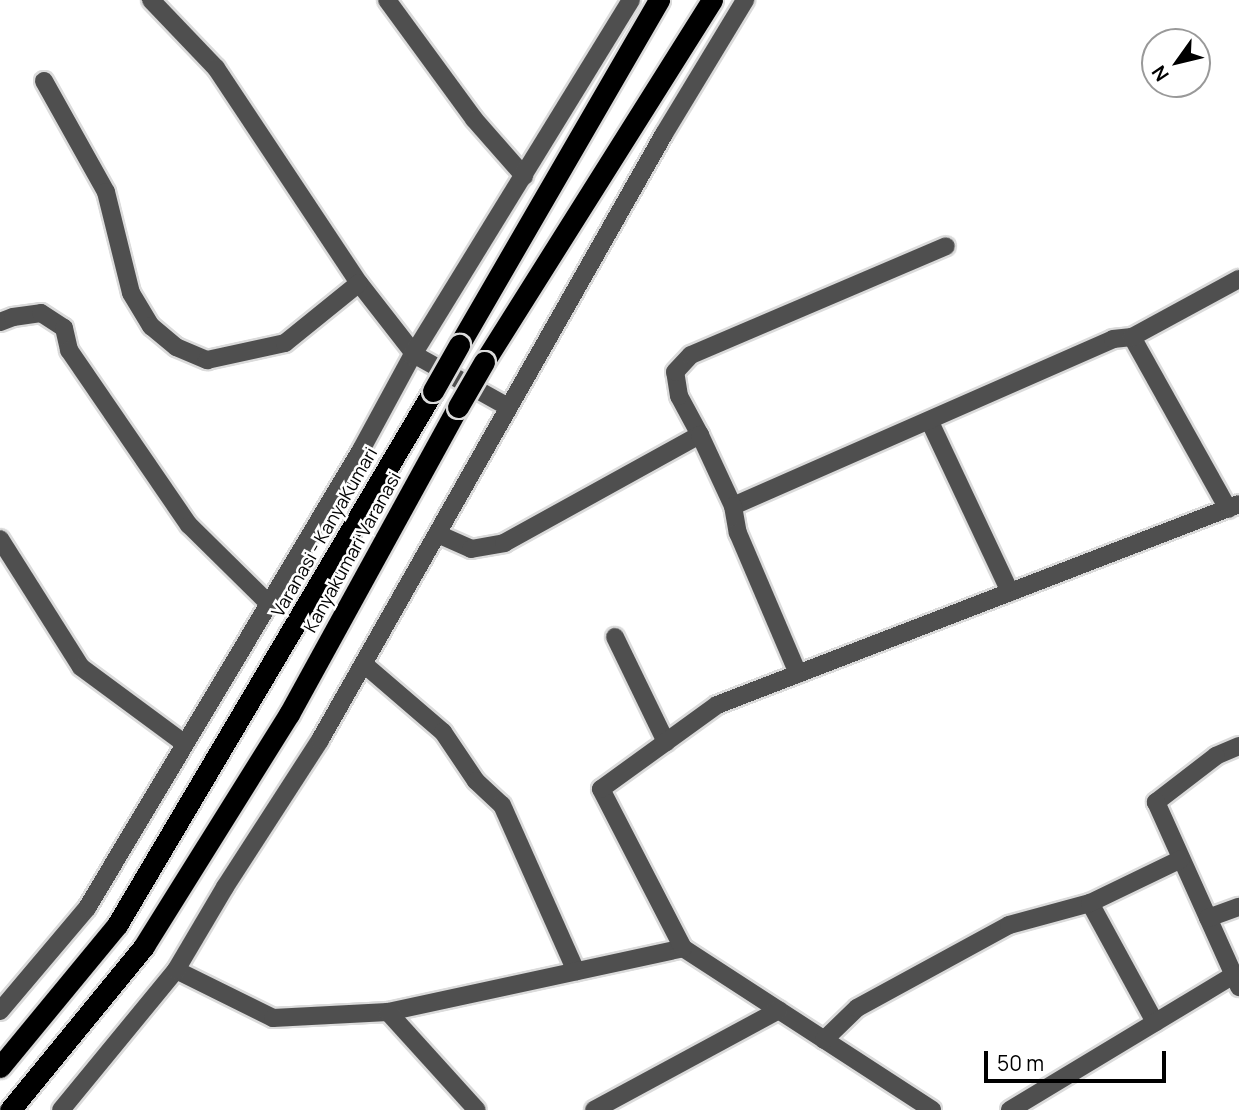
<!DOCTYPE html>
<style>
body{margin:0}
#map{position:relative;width:1239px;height:1110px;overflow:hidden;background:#fff;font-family:Manrope,sans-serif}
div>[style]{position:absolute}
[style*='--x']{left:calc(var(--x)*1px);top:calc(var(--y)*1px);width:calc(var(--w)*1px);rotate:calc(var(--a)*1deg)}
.roads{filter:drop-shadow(2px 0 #dbdbdb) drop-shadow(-2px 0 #dbdbdb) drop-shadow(0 2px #dbdbdb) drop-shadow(0 -2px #dbdbdb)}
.minor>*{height:18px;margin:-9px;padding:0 9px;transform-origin:9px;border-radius:9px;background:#4f4f4f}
.highway>*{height:21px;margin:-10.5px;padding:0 10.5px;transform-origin:10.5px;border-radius:10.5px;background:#000}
.bridges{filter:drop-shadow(2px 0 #dbdbdb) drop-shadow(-2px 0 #dbdbdb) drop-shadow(0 2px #dbdbdb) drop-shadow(0 -2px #dbdbdb)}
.highway-bridge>*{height:21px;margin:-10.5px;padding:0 10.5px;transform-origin:10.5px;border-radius:10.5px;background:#000}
span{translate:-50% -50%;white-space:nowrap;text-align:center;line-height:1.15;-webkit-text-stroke:5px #fff;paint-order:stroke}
.street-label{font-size:18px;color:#000}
.north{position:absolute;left:1141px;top:28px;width:70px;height:70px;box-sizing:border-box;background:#fff;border:2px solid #999;border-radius:50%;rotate:236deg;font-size:19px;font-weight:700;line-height:28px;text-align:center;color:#000}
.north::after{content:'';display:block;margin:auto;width:24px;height:32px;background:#000;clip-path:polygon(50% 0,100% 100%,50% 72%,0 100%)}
.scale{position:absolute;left:984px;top:1051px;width:182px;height:32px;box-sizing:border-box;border:4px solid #000;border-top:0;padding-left:9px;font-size:21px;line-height:24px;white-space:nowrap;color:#000;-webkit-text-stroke:5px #fff;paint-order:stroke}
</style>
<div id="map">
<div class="roads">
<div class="minor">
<div style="--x:151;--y:0;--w:94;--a:46.3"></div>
<div style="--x:216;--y:68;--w:258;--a:56.4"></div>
<div style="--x:359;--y:283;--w:91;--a:52.1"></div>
<div style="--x:415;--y:355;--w:107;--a:29.2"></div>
<div style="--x:387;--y:0;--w:147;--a:53.8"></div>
<div style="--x:474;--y:119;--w:76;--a:48.7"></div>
<div style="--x:44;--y:81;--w:127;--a:60.8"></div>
<div style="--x:106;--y:192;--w:104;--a:76.1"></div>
<div style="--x:131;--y:293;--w:39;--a:59"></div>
<div style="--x:151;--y:326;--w:33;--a:40"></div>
<div style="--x:176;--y:347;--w:34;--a:23"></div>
<div style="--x:207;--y:360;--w:80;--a:-12.3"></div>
<div style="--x:285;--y:343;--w:95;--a:-39"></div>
<div style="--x:0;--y:322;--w:14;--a:-21"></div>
<div style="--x:13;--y:317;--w:28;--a:-8"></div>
<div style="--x:41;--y:313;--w:27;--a:33"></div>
<div style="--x:64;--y:328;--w:23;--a:77"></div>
<div style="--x:69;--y:350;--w:212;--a:55.6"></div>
<div style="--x:189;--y:525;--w:112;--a:44.6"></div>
<div style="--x:1132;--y:337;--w:197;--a:60.8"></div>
<div style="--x:930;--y:422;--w:188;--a:64.8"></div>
<div style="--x:700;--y:435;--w:44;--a:-118.3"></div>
<div style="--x:679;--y:396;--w:24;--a:-99"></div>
<div style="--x:675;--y:372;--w:23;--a:-47"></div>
<div style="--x:691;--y:355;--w:277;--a:-23.1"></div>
<div style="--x:733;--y:506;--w:415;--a:-23.7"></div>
<div style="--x:1113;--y:339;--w:19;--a:-6"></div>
<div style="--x:1132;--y:337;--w:122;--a:-28.5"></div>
<div style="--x:440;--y:535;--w:34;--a:24"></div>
<div style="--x:471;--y:549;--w:34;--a:-10"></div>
<div style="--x:504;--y:543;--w:224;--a:-28.9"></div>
<div style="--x:700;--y:435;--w:78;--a:65.1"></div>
<div style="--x:733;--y:506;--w:27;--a:80"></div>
<div style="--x:738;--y:533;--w:153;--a:66.9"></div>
<div style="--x:0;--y:539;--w:151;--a:57.7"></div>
<div style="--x:81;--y:667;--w:129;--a:36.5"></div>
<div style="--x:615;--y:637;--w:117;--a:64.1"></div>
<div style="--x:365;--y:665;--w:103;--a:40.7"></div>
<div style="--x:443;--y:732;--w:59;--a:56"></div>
<div style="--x:476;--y:781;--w:35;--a:43"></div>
<div style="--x:502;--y:805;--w:182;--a:66"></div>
<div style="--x:1239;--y:746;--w:25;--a:157"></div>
<div style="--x:1216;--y:756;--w:76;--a:142.5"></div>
<div style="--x:1156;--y:802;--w:203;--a:65.8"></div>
<div style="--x:1090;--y:903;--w:136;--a:61.4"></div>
<div style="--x:1208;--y:918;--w:33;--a:-20"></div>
<div style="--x:683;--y:948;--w:297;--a:33"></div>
<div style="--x:176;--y:970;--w:108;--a:26.3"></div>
<div style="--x:273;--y:1018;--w:115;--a:-3"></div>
<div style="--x:388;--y:1012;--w:302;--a:-12.2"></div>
<div style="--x:683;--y:948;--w:179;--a:-117.3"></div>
<div style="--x:601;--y:789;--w:143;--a:-35.9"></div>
<div style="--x:717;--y:705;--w:559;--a:-21.06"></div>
<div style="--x:0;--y:1011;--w:135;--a:-49.8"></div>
<div style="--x:87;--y:908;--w:534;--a:-59.11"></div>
<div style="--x:361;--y:450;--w:107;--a:-61.5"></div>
<div style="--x:412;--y:356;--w:418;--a:-58.4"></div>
<div style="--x:388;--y:1012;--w:132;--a:47.8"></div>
<div style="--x:824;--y:1040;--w:46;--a:-44.1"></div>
<div style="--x:857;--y:1008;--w:173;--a:-28.6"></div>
<div style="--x:1009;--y:925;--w:84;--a:-15.2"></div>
<div style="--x:1090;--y:903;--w:101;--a:-25.8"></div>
<div style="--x:61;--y:1110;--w:181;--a:-50.6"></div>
<div style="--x:176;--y:970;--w:96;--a:-59.4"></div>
<div style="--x:225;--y:887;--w:175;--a:-57.1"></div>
<div style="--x:320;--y:740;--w:697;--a:-60.42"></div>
<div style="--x:664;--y:134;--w:157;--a:-58.8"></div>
<div style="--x:594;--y:1110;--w:210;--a:-28.4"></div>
<div style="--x:1010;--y:1110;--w:262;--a:-31.1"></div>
</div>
<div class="highway">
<div style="--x:459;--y:345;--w:399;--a:-59.9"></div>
<div style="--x:484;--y:362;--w:428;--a:-57.8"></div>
<div style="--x:0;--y:1067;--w:184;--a:-50.5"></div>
<div style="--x:117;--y:925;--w:620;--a:-59.38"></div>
<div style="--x:10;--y:1110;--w:212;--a:-50.7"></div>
<div style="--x:144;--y:946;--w:274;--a:-58"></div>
<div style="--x:289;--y:714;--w:350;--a:-61.2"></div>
</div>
</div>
<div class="bridges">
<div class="highway-bridge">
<div style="--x:433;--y:391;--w:53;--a:-60.5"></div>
<div style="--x:458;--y:407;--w:52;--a:-60"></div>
</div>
</div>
<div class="street-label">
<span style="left:324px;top:532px;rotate:-60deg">Varanasi - KanyaKumari</span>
<span style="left:352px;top:552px;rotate:-61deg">Kanyakumari Varanasi</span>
</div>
<div class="north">N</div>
<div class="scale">50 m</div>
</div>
